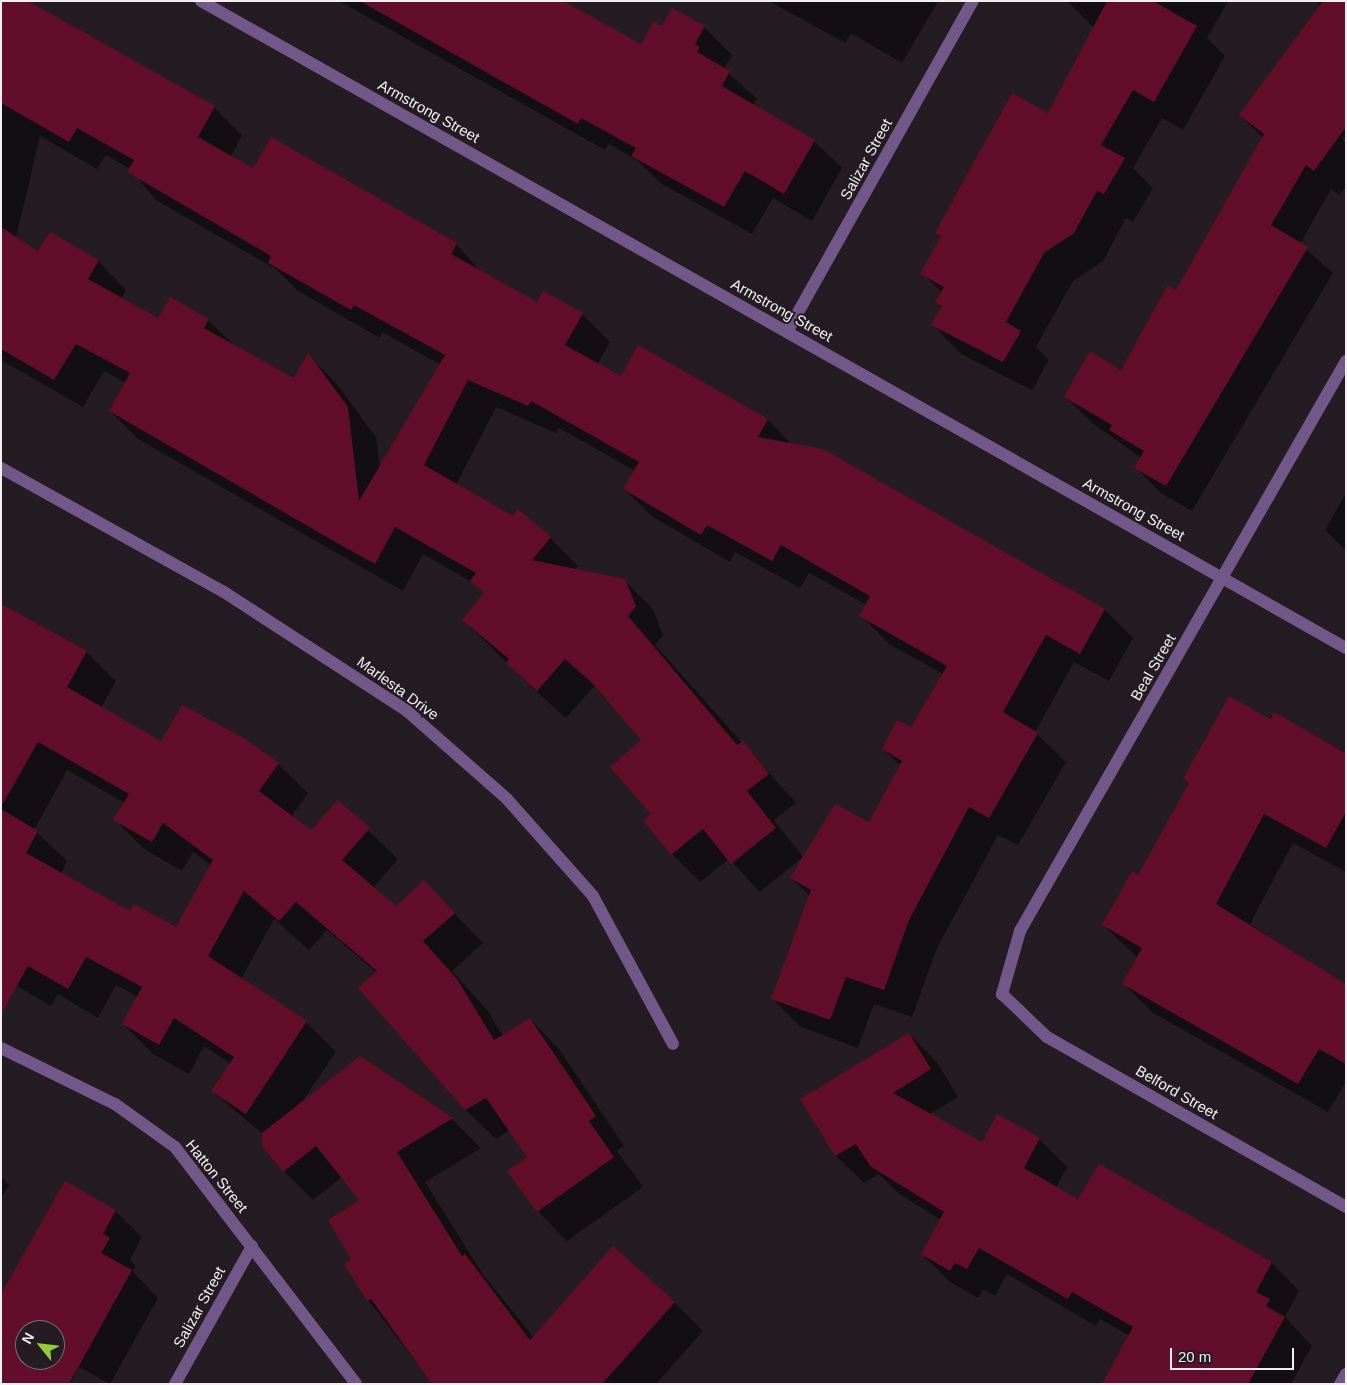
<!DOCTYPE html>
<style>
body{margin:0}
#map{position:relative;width:1347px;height:1385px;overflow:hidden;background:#241c22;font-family:Arial,sans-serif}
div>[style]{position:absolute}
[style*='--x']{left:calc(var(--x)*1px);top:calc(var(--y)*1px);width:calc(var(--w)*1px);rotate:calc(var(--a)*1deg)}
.shadow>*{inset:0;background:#0007}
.building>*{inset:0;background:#620e2a}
.minor>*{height:12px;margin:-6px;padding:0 6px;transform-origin:6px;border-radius:6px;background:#715888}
span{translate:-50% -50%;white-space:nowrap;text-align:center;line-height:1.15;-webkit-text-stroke:4px #241c22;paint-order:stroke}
.street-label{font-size:15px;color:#f3eef2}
.frame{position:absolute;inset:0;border:2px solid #f3eef2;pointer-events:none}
.north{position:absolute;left:15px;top:1320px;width:50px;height:50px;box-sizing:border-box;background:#241c22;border:1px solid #777075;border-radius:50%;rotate:299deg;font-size:14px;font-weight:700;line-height:20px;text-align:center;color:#f3eef2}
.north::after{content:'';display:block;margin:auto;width:18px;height:22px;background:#96cc39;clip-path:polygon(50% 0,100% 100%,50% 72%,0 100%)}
.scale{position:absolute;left:1170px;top:1348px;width:124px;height:22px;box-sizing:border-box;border:2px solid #f3eef2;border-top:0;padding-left:6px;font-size:15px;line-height:18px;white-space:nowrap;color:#f3eef2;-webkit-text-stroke:4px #241c22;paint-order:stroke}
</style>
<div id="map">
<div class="shadow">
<div style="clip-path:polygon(evenodd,1px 1px,214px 107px,242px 135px,231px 157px,253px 169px,456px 244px,483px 274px,537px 304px,582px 314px,610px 342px,597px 365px,622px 378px,639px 347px,768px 420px,792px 445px,823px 450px,1105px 610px,1133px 638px,1109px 681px,1074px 662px,1035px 732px,1066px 762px,1018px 845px,998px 835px,937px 948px,912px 1017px,874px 1004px,858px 1048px,801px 1027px,773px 999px,810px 896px,791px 878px,870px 824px,901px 766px,883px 749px,911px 728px,943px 674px,889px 644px,861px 615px,867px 605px,809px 573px,800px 588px,735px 552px,730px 562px,653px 517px,624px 489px,635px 471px,559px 428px,556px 433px,496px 407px,456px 485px,550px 538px,578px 566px,575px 570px,624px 580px,653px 609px,663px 635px,655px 645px,796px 803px,774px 820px,803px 857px,760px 892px,729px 859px,700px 882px,672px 854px,653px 814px,643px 741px,594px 686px,566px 718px,536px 691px,463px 620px,485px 594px,473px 583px,423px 554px,403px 591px,138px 439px,110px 411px,126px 383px,104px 371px,83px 407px,1px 360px,1px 1px,40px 136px,97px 169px,106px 155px,130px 169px,156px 200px,277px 270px,298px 291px,380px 338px,382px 332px,441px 365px,380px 468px,376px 437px,336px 383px,308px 355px,295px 380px,235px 346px,208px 320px,158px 320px,121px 299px,126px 290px,98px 261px,39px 252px,16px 238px,40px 136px)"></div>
<div style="clip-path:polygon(339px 1px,565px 1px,642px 46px,662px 27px,704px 27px,732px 55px,724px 69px,757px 99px,753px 106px,814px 141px,842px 168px,812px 221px,773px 198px,752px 234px,660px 183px,638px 161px,609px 144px,605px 150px)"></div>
<div style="clip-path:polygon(769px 1px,938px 1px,902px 63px,851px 33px,845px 43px)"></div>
<div style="clip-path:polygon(1067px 1px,1228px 1px,1207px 38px,1225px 56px,1183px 130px,1162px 118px,1133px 168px,1153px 188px,1133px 222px,1126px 218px,1103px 261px,1073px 281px,1036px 347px,1049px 360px,1032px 390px,961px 354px,933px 325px,942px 307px,937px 302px,942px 293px,922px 273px,942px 238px,937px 233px,1048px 115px,1092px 35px,1093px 27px)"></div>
<div style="clip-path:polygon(1317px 1px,1346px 1px,1346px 136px,1341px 138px,1346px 143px,1346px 187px,1339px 195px,1331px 189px,1300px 244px,1333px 273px,1192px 511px,1161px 493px,1136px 468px,1141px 458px,1091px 422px,1065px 396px,1122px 371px,1176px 292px,1263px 138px,1240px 115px,1320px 7px)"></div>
<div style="clip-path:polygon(1346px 493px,1346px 551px,1325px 530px)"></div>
<div style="clip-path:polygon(evenodd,1px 605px,87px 652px,116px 681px,101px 708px,162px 743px,278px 764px,308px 793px,291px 817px,311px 832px,338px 802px,398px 859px,373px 888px,396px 907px,424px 882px,483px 943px,452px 971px,487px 1010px,503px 1036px,530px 1019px,559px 1049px,624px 1146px,617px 1151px,643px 1187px,567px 1241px,538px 1211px,529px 1157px,510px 1130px,496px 1139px,466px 1110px,360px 988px,377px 973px,327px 930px,309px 950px,274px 919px,241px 979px,306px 1022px,336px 1052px,302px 1102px,360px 1058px,452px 1119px,481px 1148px,425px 1182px,482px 1273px,534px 1338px,674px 1302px,703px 1331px,656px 1384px,433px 1384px,368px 1300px,353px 1259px,361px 1201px,342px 1177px,313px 1200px,284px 1171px,264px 1135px,212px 1091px,231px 1064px,204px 1046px,189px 1074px,153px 1054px,123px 1024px,138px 997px,116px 985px,98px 1018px,58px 994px,51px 1006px,17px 986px,1px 971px,1px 605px,67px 770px,125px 803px,115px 820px,144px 849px,182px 871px,193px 852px,212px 866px,177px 929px,131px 913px,61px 874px,67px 861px,34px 830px,67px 770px)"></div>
<div style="clip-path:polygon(1274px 714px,1346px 752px,1346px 872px,1293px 843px,1250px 924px,1346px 985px,1346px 1082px,1328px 1112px,1153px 1013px,1123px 983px,1138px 958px,1103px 925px,1139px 877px,1190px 784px,1184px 779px)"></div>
<div style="clip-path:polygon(909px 1034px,937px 1062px,958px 1097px,930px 1114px,982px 1143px,998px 1116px,1039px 1139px,1067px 1167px,1056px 1188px,1079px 1201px,1099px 1165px,1272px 1263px,1299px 1291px,1285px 1317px,1312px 1346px,1291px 1384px,1103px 1384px,1130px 1336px,1100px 1319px,1096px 1326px,1007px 1274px,995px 1296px,983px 1289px,978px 1298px,950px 1282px,922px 1254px,941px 1220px,899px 1194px,879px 1174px,864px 1183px,836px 1156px,802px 1099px)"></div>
<div style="clip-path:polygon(1px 1177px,9px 1185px,1px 1198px)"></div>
<div style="clip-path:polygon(evenodd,115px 1211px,142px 1237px,130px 1260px,136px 1266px,133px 1272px,158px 1298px,110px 1384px,79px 1367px,70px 1384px,1px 1384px,1px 1297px,115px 1211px,25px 1330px,55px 1330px,55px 1360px,25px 1360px,25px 1330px)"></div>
</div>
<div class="building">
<div style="clip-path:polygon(1px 1px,28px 1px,215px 106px,198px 137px,253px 168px,271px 137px,457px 243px,451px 254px,537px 302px,543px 291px,583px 313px,565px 345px,621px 376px,638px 345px,768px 419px,758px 437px,823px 449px,1105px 609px,1080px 654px,1046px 635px,1003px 712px,1038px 733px,989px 818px,969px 807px,909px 920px,884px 990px,846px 977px,830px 1020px,771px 999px,811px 890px,790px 878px,835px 804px,869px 822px,902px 761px,882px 749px,897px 720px,911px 727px,947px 666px,859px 616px,870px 596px,781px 545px,772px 561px,707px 525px,701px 535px,623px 489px,639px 462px,531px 401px,528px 406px,468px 380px,424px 465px,513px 516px,518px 509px,551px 537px,532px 560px,625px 579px,636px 606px,628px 616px,737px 745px,743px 741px,769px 774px,747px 791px,776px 828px,731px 864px,703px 829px,671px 855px,643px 820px,651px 814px,610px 767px,641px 740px,592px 683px,565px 659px,537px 691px,506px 663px,509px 659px,462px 620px,484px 593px,470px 581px,476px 573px,395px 527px,375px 564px,337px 543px,109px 411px,130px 373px,76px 344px,54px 380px,1px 349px,1px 227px,38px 251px,50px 232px,99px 260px,88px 279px,158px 318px,170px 297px,209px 319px,204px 328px,294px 378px,308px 353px,348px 407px,359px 501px,445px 355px,354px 305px,351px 310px,268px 263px,271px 256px,127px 172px,134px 160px,77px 128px,69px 142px,1px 103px)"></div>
<div style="clip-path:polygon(360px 1px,564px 1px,641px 44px,654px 21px,662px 26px,672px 8px,705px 26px,695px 44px,700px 47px,697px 52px,730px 71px,722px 86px,815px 140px,784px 194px,745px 171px,724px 207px,631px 156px,636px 148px,581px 118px,578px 124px)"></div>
<div style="clip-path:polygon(1107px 1px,1153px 1px,1197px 26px,1154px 102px,1133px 90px,1101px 145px,1125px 158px,1104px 194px,1097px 191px,1074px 233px,1044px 253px,1006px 322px,1021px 331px,1003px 362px,931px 325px,942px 306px,935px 302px,944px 287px,920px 274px,941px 236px,935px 233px,1012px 93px,1048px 113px)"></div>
<div style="clip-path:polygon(1323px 1px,1346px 1px,1346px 127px,1314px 171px,1306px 165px,1271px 225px,1308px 247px,1166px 486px,1134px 468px,1144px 451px,1109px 430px,1112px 425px,1064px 397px,1090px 351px,1121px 370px,1168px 285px,1176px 290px,1264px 134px,1239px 115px)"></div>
<div style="clip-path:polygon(1px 604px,87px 651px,67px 687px,161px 741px,182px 705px,244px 738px,279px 763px,259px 791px,311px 830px,338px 800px,370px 828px,342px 860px,396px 906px,424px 880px,455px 913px,423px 941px,457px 979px,494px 1040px,530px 1018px,596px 1116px,589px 1121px,614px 1157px,537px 1212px,507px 1171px,527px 1157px,486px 1098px,465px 1110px,358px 988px,377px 971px,296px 902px,279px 921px,244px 891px,208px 956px,307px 1021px,246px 1114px,211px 1091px,234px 1057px,174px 1018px,159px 1045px,122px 1024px,142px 987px,86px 957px,68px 989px,28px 966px,1px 1014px,1px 809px,38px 831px,26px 853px,130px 911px,134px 904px,176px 927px,213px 860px,163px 823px,152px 842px,113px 820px,129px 794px,38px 742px,1px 807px)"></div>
<div style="clip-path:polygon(1229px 696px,1270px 719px,1274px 712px,1346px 753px,1346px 812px,1326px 848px,1264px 814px,1216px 904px,1346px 984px,1346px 1064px,1319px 1049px,1298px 1084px,1122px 984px,1142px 948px,1102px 925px,1132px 871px,1138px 875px,1189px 783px,1183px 779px)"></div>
<div style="clip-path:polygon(909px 1033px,931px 1069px,893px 1093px,982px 1142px,997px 1114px,1040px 1138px,1024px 1168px,1078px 1199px,1099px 1164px,1272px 1262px,1256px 1292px,1270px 1299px,1266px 1306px,1285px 1317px,1248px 1384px,1102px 1384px,1133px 1327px,1072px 1292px,1068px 1299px,979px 1248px,967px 1269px,955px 1263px,950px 1271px,921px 1254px,944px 1212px,870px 1166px,856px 1144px,835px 1156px,800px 1099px)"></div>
<div style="clip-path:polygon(360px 1056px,453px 1118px,397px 1152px,462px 1256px,465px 1254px,530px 1340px,613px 1246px,675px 1302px,602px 1384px,432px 1384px,371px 1299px,367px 1301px,344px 1264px,351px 1259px,328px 1220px,359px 1200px,316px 1146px,283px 1172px,262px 1146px,262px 1133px)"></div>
<div style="clip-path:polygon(evenodd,65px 1181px,116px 1210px,103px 1234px,110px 1238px,101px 1253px,132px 1270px,69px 1384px,1px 1384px,1px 1294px,65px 1181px,25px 1330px,55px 1330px,55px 1360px,25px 1360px,25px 1330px)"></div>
</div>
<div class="minor">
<div style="--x:201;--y:1;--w:1315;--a:29.47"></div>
<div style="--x:787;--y:332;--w:380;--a:-60.7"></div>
<div style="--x:1346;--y:361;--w:657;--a:119.77"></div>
<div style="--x:1020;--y:931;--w:66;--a:105.9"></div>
<div style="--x:1002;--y:994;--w:62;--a:43.7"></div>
<div style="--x:1047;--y:1037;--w:344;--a:29.6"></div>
<div style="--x:1;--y:468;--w:255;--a:29.1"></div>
<div style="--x:224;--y:592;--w:218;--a:33"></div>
<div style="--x:407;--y:711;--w:133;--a:41.3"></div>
<div style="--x:507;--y:799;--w:130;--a:48.4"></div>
<div style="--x:593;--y:896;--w:168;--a:61.6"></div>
<div style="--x:1;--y:1048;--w:127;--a:26.2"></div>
<div style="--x:115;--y:1104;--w:74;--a:35.6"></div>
<div style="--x:175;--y:1147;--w:298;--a:52.6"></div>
<div style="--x:175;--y:1384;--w:158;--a:-60.8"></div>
<div style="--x:1340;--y:1384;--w:12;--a:-59"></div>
</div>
<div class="street-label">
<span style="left:429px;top:111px;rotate:29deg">Armstrong Street</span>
<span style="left:866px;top:159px;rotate:-61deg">Salizar Street</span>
<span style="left:782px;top:310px;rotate:29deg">Armstrong Street</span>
<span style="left:1134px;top:509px;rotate:29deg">Armstrong Street</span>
<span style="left:1153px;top:667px;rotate:-60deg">Beal Street</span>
<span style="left:398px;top:688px;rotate:36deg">Marlesta Drive</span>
<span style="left:1177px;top:1092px;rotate:30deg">Belford Street</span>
<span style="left:217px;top:1176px;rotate:51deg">Hatton Street</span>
<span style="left:199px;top:1307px;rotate:-61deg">Salizar Street</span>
</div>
<div class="frame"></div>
<div class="north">N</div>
<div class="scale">20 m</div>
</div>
